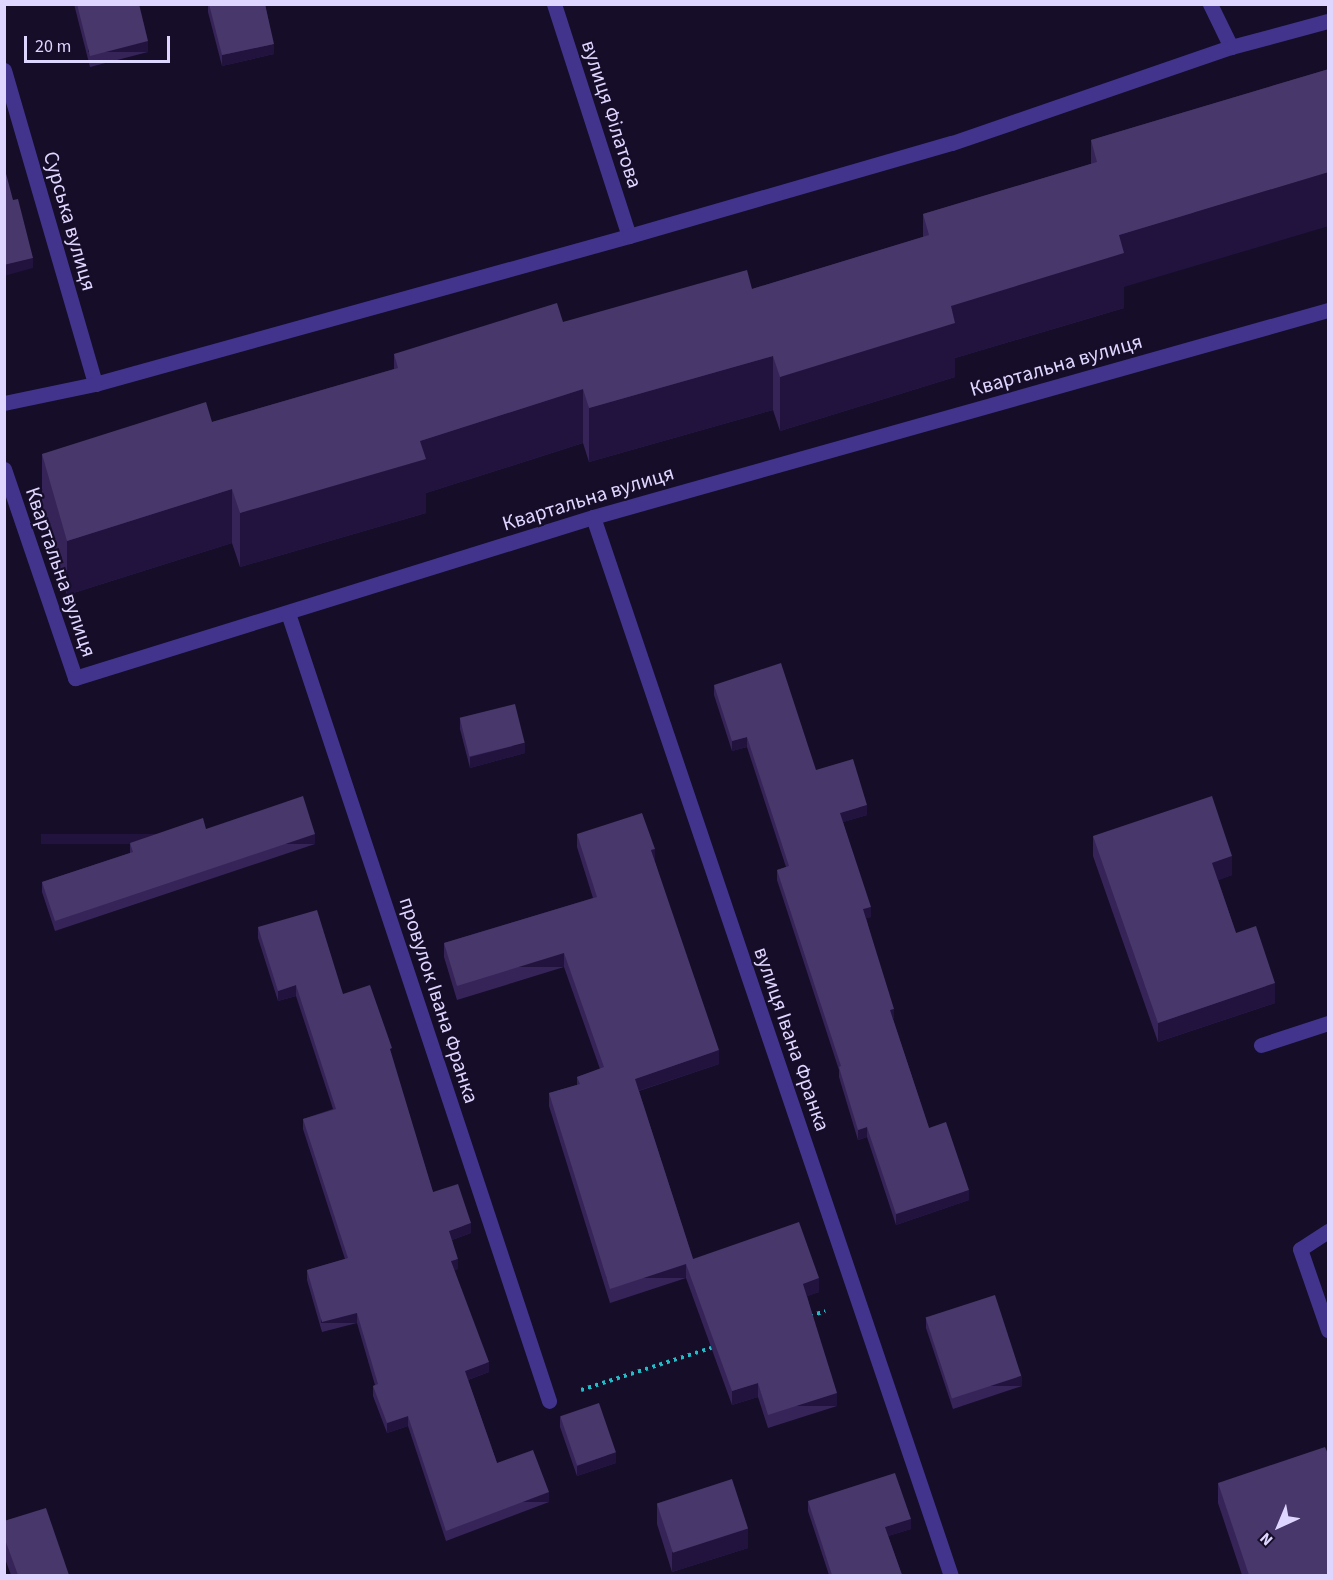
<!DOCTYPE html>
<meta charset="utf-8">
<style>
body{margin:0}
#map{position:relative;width:1333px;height:1580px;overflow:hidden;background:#160d29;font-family:"Source Sans 3",sans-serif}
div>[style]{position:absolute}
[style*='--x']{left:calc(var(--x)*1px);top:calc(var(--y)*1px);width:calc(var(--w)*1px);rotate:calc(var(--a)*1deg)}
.path>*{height:4px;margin-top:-2px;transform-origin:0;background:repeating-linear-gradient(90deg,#23bcc6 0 3px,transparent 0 7.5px)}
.minor>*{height:15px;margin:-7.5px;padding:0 7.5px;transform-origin:7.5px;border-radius:7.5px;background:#42348d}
.wall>*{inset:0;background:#362459}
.shaded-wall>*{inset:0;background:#21133e;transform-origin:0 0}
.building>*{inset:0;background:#48376a;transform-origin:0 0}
span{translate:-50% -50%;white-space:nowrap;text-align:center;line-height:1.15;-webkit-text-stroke:4.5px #160d29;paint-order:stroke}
.street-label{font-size:21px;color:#dfd6ff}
.frame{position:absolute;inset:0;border:6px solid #dfd6ff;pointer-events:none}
.north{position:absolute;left:1249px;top:1496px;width:60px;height:60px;-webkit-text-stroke:4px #160d29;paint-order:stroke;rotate:224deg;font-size:16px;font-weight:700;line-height:24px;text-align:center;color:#dfd6ff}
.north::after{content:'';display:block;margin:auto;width:21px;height:27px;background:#dfd6ff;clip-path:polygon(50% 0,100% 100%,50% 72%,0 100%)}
.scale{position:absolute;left:24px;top:36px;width:146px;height:27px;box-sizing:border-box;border:3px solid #dfd6ff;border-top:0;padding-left:8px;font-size:18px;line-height:21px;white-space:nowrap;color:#dfd6ff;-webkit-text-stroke:4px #160d29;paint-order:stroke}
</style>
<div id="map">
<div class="path">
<div style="--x:810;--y:1316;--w:16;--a:-18"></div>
<div style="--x:581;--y:1390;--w:140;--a:-17.9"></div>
</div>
<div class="minor">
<div style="--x:554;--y:4;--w:244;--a:72.1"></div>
<div style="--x:1210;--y:4;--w:48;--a:64"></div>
<div style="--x:4;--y:70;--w:327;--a:73.8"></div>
<div style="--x:4;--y:403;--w:93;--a:-11.8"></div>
<div style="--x:95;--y:384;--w:554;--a:-15.49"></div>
<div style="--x:629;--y:236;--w:336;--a:-16.1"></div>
<div style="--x:952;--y:143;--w:295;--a:-19"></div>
<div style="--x:1231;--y:47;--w:100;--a:-15"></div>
<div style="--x:4;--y:469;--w:221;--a:71.2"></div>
<div style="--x:75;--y:678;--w:542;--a:-17.27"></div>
<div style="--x:593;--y:517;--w:764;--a:-15.73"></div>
<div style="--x:593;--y:517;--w:1118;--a:71.32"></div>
<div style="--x:288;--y:613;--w:830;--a:71.67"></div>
<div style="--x:1261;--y:1045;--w:71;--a:-18.2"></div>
<div style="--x:1328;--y:1231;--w:33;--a:147"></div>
<div style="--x:1300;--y:1249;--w:86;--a:70.9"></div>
</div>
<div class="wall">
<div style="clip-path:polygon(74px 4px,135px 4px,148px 52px,90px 67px)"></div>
<div style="clip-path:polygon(208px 4px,265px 4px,274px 54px,222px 66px,208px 12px)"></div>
<div style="clip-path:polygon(1329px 69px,1124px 287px,1124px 308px,955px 358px,955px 377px,780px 431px,773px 410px,589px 462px,583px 443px,426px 493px,426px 513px,240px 567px,232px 543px,67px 595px,42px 508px,42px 454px,212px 422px,394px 369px,394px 354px,563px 322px,752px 289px,923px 237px,923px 214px,1091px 164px,1091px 140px)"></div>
<div style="clip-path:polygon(714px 685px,816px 770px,867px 815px,843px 822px,871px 917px,866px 918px,894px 1019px,893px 1019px,929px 1128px,969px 1200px,896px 1225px,867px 1137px,858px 1140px,839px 1077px,839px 1070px,777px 880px,777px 870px,786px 867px,747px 747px,732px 751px,714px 695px)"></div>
<div style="clip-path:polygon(460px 719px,525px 753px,470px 768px,460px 729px)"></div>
<div style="clip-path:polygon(206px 829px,315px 844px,55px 931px,42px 892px,42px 882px,130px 853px,130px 843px)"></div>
<div style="clip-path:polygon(577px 834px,655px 862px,719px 1064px,639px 1091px,693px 1259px,819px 1292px,807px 1296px,837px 1406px,768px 1428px,758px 1397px,732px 1405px,686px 1278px,610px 1303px,549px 1106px,549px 1093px,577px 1085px,577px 1077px,600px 1069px,564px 967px,457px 1000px,444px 957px,444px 943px,593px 898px,577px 847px)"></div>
<div style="clip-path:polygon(1093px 836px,1232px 875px,1218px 880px,1236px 933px,1275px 1003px,1158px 1042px,1093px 856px)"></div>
<div style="clip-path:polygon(258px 927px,343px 994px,392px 1059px,433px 1192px,471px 1233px,452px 1240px,458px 1269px,454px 1270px,489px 1372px,468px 1380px,497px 1463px,549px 1502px,446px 1541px,408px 1426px,387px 1433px,373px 1396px,373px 1386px,375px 1385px,357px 1323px,322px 1332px,307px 1280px,307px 1270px,345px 1259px,303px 1129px,303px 1119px,333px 1109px,296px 996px,278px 1001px,258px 938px)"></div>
<div style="clip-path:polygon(926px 1318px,1022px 1386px,953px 1409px,926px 1328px)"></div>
<div style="clip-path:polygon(560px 1417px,616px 1463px,577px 1476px,560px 1427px)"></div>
<div style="clip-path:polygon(1218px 1483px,1329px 1575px,1242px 1575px,1218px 1503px)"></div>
<div style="clip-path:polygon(808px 1501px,911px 1529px,888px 1536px,902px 1575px,829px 1575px,808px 1511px)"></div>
<div style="clip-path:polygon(657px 1504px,748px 1548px,672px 1572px,657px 1524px)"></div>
<div style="clip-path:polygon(4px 1521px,69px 1575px,11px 1575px,4px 1556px)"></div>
</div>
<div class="shaded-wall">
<div style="left:148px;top:41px;width:11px;height:60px;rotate:90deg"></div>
<div style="clip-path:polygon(274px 44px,274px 54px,222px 66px,222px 55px)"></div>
<div style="clip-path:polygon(1329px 172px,1329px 226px,1124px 287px,1124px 308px,955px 358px,955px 377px,780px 431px,780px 377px,1119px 235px)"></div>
<div style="clip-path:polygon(33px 258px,33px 268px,4px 276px,4px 265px)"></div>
<div style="clip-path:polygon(773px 356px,773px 410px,589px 462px,589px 408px)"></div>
<div style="clip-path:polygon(583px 389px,583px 443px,426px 493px,426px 513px,240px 567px,240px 513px,420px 441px)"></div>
<div style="clip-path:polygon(232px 489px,232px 543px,67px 595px,67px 541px)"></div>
<div style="clip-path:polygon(747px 737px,747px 747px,732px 751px,732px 741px)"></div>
<div style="clip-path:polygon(525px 743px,525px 753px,470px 768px,470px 757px)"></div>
<div style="clip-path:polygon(867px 805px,867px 815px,840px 823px,840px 813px)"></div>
<div style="left:315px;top:834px;width:10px;height:274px;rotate:90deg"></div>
<div style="clip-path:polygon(655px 849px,655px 863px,651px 850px)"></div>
<div style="clip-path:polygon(1232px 856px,1232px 875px,1212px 883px,1212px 863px)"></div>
<div style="clip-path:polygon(871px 907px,871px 917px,863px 919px,863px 909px)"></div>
<div style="left:564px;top:953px;width:14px;height:112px;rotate:90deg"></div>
<div style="clip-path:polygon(1275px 983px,1275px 1003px,1158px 1042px,1158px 1023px)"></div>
<div style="clip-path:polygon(296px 985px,296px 996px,278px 1001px,278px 991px)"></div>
<div style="clip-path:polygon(894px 1009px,894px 1019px,890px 1020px,890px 1010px)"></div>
<div style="clip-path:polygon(719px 1050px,719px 1064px,635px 1092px,635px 1079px)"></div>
<div style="clip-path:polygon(867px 1127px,867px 1137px,858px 1140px,858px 1130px)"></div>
<div style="clip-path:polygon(969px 1190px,969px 1200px,896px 1225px,896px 1214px)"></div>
<div style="clip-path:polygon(471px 1223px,471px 1233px,449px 1241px,449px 1231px)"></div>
<div style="clip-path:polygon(458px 1259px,458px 1269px,451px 1271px,451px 1261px)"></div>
<div style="left:686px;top:1264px;width:14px;height:80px;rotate:90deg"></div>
<div style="clip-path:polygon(819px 1278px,819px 1292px,803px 1298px,803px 1284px)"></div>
<div style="left:357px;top:1313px;width:10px;height:36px;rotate:90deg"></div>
<div style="clip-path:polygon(489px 1362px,489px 1372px,465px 1381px,465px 1371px)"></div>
<div style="left:1022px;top:1376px;width:10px;height:73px;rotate:90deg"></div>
<div style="clip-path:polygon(758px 1383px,758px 1397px,732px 1405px,732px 1391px)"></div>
<div style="left:837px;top:1393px;width:13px;height:72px;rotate:90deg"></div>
<div style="clip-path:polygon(408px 1416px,408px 1426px,387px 1433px,387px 1423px)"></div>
<div style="clip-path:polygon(616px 1452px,616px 1463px,577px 1476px,577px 1466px)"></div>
<div style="left:549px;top:1492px;width:10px;height:110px;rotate:90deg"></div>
<div style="clip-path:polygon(911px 1519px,911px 1529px,885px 1537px,885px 1527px)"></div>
<div style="clip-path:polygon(748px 1528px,748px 1548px,672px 1572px,672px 1552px)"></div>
</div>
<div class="building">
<div style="clip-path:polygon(77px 4px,139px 4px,148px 41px,90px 56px)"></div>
<div style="clip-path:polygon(209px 4px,265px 4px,274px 44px,222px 55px)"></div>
<div style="clip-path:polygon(1329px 69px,1329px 172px,1119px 235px,1124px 253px,951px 306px,955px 323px,780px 377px,773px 356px,589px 408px,583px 389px,420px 441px,426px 459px,240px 513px,232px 489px,67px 541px,42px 454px,206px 402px,212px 422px,398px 368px,394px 354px,557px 303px,563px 322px,747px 270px,752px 289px,929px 235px,923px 214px,1097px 162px,1091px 140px)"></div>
<div style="clip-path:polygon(4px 166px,13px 200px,18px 199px,33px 258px,4px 265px)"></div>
<div style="clip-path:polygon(781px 663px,816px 770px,853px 759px,867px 805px,840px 813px,871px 907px,863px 909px,894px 1009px,890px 1010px,929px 1128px,946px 1122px,969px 1190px,896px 1214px,867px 1127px,858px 1130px,839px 1067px,841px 1066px,777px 870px,789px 866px,747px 737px,732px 741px,714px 685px)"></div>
<div style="left:515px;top:704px;width:40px;height:57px;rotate:76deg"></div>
<div style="clip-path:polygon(303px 796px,315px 834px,55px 921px,42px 882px,133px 852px,130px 843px,203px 818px,206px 829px)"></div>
<div style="clip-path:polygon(1212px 796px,1232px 856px,1212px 863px,1236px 933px,1256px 926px,1275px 983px,1158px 1023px,1093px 836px)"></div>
<div style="clip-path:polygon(642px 813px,655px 849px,651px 850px,719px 1050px,635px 1079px,693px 1259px,799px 1222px,819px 1278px,803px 1284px,837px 1393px,768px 1415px,758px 1383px,732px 1391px,686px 1264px,610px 1289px,549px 1093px,580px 1084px,577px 1077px,604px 1067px,564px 953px,457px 986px,444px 943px,597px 897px,577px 834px)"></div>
<div style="clip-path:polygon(317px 910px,343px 994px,370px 985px,392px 1048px,390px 1049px,433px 1192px,458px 1184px,471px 1223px,449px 1231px,458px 1259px,451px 1261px,489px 1362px,465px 1371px,497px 1463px,533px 1450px,549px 1492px,446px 1531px,408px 1416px,387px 1423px,373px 1386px,378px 1384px,357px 1313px,322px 1322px,307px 1270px,348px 1258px,303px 1119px,336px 1109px,296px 985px,278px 991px,258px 927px)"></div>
<div style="left:995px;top:1295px;width:85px;height:73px;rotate:72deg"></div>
<div style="left:599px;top:1403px;width:52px;height:41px;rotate:71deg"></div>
<div style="clip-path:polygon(1325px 1447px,1329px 1456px,1329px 1575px,1249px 1575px,1218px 1483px)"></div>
<div style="clip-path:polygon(895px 1473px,911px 1519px,885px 1527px,902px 1575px,832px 1575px,808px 1501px)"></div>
<div style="left:732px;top:1479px;width:52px;height:79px;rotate:72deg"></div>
<div style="clip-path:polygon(46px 1508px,69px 1575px,18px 1575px,4px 1537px,4px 1521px)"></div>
</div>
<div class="street-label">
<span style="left:612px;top:114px;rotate:72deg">вулиця Філатова</span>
<span style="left:70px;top:221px;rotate:74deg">Сурська вулиця</span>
<span style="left:1056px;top:365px;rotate:-16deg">Квартальна вулиця</span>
<span style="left:588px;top:498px;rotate:-17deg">Квартальна вулиця</span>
<span style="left:61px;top:572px;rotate:71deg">Квартальна вулиця</span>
<span style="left:439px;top:1000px;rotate:72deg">провулок Івана Франка</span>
<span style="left:792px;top:1039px;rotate:71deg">вулиця Івана Франка</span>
</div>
<div class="frame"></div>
<div class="north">N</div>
<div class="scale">20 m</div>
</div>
